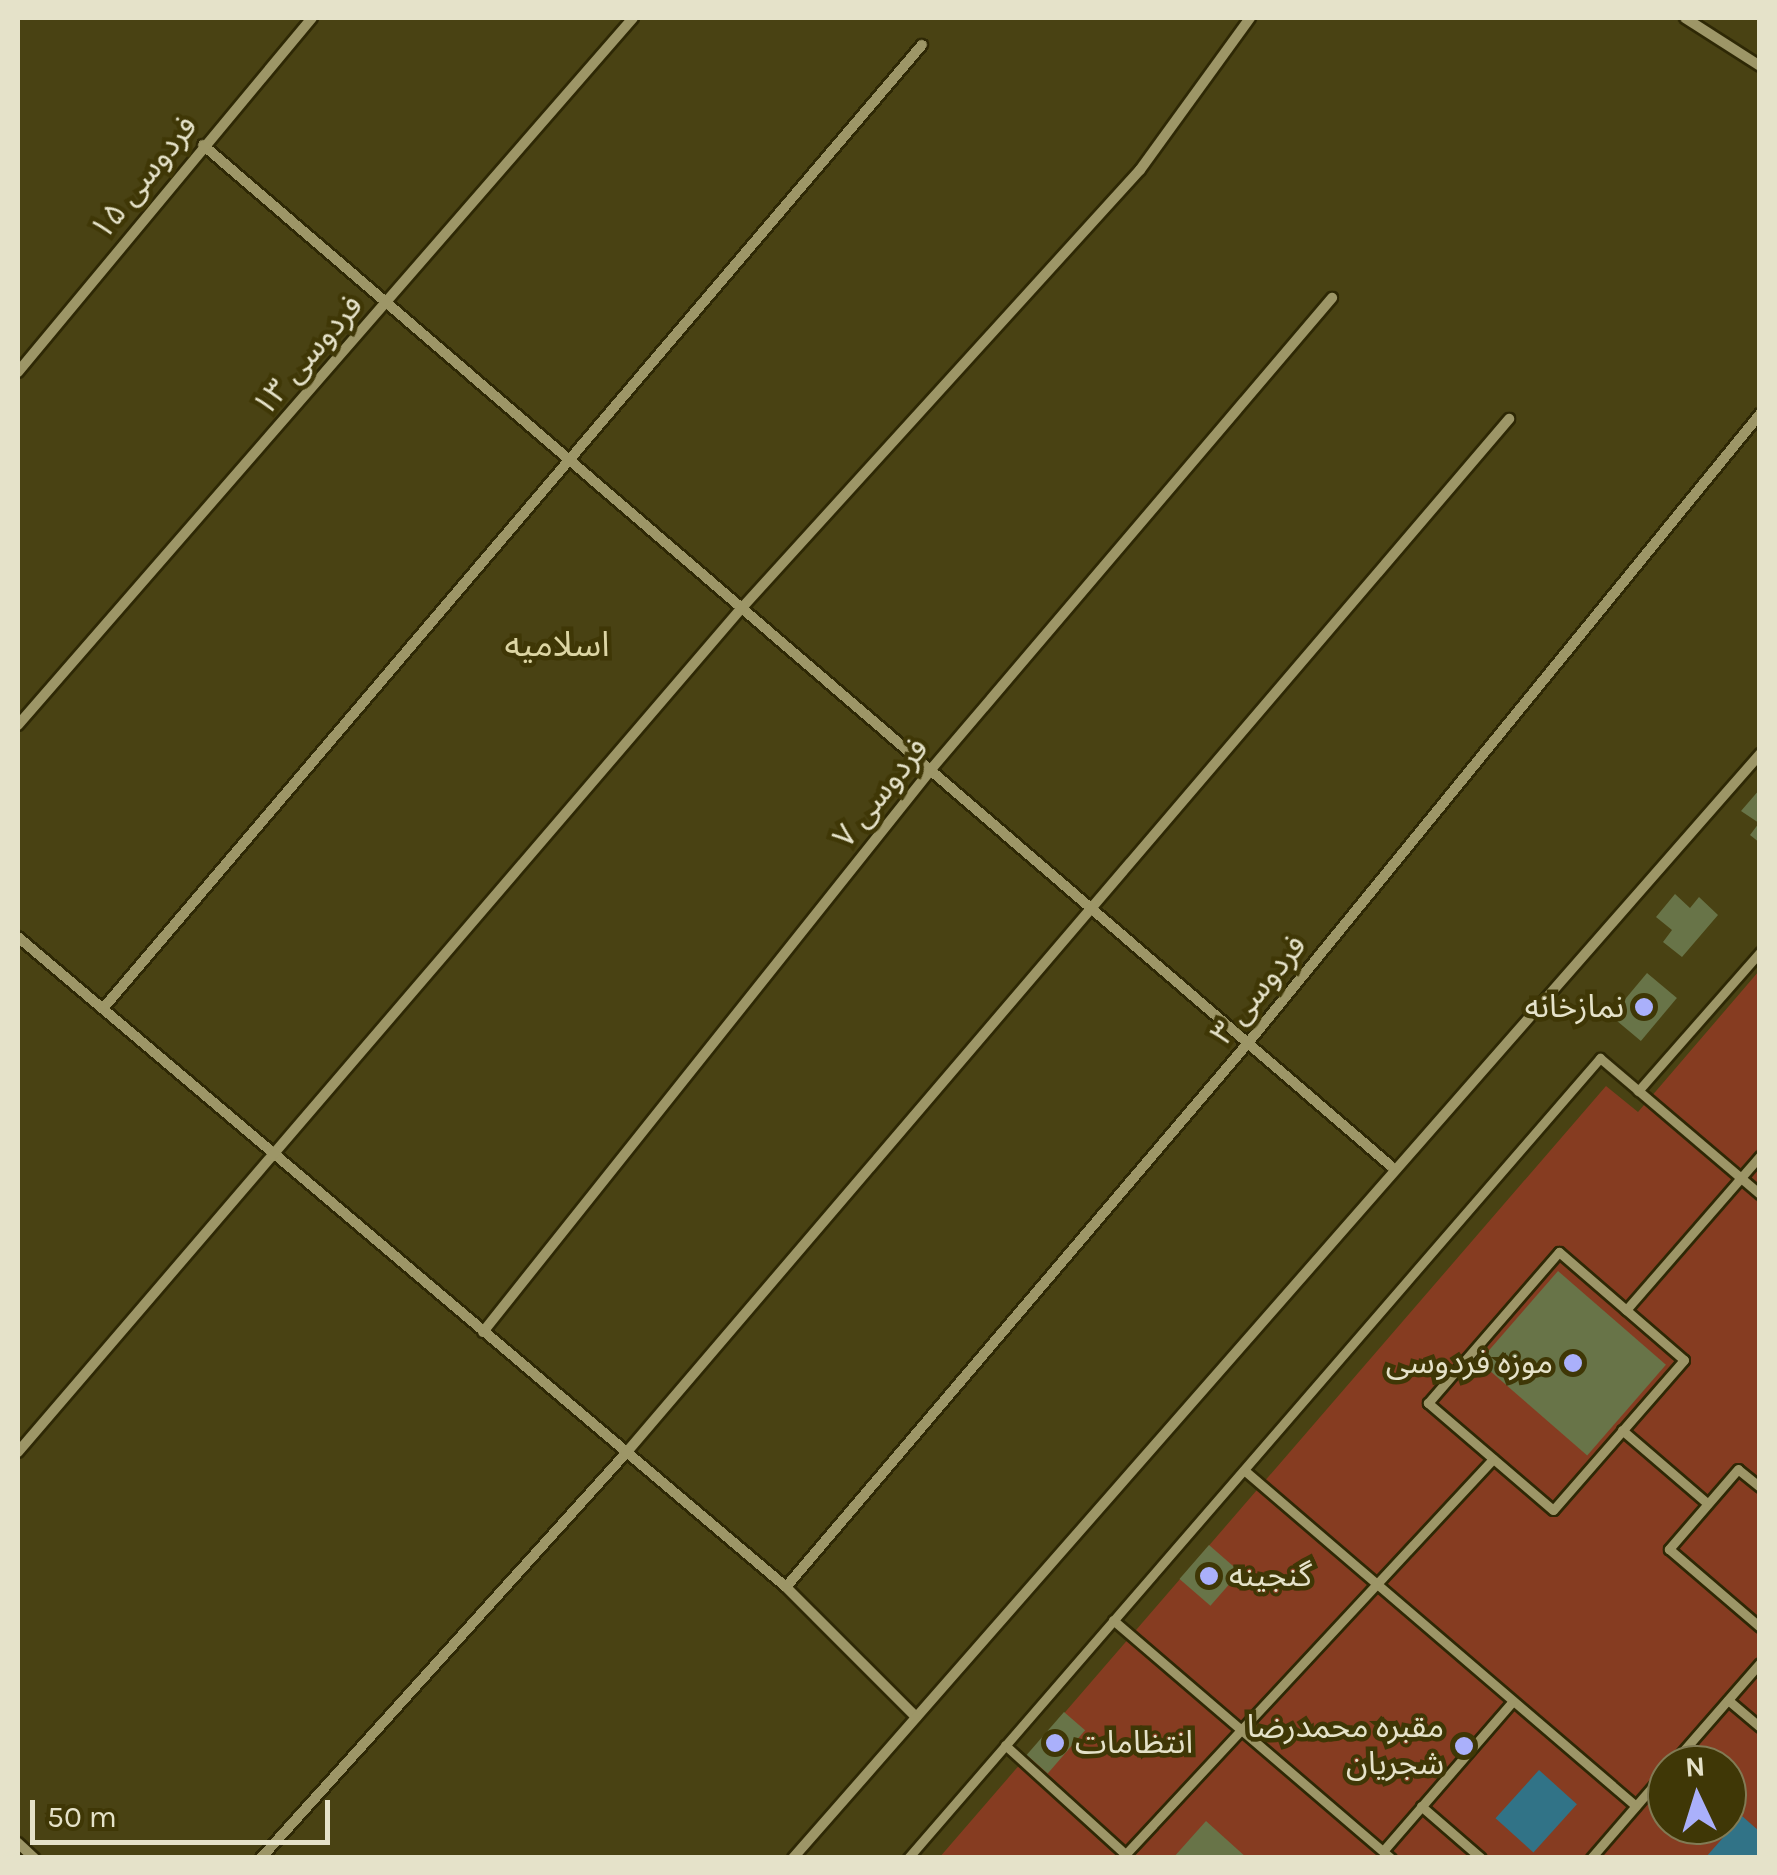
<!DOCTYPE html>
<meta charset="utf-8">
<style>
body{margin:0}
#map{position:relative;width:1777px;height:1875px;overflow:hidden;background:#494213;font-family:Karla,"Noto Sans Arabic",sans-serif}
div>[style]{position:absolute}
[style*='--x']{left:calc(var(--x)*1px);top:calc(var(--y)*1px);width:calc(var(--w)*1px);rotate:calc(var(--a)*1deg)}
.green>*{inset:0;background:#863c21}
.water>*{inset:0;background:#317387;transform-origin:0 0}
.building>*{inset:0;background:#687448;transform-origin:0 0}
.roads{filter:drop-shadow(2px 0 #2e2805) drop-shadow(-2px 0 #2e2805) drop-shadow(0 2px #2e2805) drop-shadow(0 -2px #2e2805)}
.pedestrian>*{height:9px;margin:-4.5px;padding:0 4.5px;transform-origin:4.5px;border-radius:4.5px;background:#9d9667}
.minor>*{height:10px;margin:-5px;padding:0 5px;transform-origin:5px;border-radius:5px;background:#9d9667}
.dots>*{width:28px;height:28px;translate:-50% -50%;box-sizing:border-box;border:5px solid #3f3706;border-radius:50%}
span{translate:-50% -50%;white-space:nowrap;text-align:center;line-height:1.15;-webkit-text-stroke:9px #3f3706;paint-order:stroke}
.street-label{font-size:32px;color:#e5e2c9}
.poi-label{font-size:32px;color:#e5e2c9}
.right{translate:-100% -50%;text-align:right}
.left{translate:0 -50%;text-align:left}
.neighbourhood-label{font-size:35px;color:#dcd5a3}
.frame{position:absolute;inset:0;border:20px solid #e5e2c9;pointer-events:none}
.north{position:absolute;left:1647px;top:1745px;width:100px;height:100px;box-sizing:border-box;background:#3f3706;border:2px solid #817b54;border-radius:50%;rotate:356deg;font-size:28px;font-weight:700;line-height:40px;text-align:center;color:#e5e2c9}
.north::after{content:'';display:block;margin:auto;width:35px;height:45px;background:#aab0fb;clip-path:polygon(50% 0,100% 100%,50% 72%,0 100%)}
.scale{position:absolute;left:30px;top:1800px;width:300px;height:45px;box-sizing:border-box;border:5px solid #e5e2c9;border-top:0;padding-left:12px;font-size:30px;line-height:35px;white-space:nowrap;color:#e5e2c9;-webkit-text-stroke:8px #3f3706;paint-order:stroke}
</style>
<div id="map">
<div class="green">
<div style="clip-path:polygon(evenodd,1759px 971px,1759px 1857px,939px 1858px,1606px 1086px,1638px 1112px,1759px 971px,1667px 1765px,1727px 1765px,1727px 1825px,1667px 1825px,1667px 1765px)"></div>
</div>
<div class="water">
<div style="left:1539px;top:1770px;width:51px;height:65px;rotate:42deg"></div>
<div style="clip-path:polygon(1742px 1816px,1759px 1831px,1759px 1857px,1706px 1857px)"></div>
</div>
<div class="building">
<div style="clip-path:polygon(1760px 789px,1760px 843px,1750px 835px,1759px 823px,1741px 811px)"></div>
<div style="clip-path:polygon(1675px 894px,1690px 908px,1699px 897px,1718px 915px,1682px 957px,1663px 942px,1672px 930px,1656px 917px)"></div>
<div style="left:1647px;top:973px;width:39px;height:56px;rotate:40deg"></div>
<div style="left:1558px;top:1271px;width:143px;height:120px;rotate:41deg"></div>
<div style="left:1209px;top:1545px;width:41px;height:45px;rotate:41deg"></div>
<div style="left:1064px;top:1712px;width:28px;height:57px;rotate:41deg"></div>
<div style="clip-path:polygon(1206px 1821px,1247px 1858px,1173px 1858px)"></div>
</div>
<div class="roads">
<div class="pedestrian">
<div style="--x:1638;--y:1091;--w:185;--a:-48.7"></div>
<div style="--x:1559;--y:1252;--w:165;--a:40.8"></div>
<div style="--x:1684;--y:1360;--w:199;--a:131.1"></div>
<div style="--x:1553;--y:1510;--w:165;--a:-139.4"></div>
<div style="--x:1428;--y:1403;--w:200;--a:-49.1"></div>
<div style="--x:1626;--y:1310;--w:204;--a:-49"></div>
<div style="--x:1622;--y:1430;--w:113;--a:40.7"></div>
<div style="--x:1244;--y:1470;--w:516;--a:40.6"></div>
<div style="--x:1760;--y:1487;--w:28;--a:-141"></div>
<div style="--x:1738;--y:1469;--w:106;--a:130.8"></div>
<div style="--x:1669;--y:1549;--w:120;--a:40.6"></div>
<div style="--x:1113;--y:1620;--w:366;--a:40.6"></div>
<div style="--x:1728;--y:1700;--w:42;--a:40.2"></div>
<div style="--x:1005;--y:1745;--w:162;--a:42.2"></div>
<div style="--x:1671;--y:1765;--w:135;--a:-48.9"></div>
<div style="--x:1421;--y:1806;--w:79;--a:40.9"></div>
<div style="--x:1383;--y:1851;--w:198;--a:-49.1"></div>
<div style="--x:908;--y:1858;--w:1058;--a:-49.14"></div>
<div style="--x:1600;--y:1058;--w:210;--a:40.4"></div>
<div style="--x:1122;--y:1858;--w:545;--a:-47.08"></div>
<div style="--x:1591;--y:1858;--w:116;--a:-49.2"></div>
</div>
<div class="minor">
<div style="--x:1685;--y:18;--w:89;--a:32.6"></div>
<div style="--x:203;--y:145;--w:1566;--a:40.68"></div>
<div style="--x:18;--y:372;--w:460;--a:-50.3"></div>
<div style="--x:18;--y:725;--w:937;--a:-48.98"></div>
<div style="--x:18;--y:937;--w:1006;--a:40.24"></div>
<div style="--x:786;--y:1587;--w:184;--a:45"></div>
<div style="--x:106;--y:1005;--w:1260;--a:-49.64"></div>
<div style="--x:483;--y:1332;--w:722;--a:-51.46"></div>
<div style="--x:933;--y:767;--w:616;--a:-49.61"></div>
<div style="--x:18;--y:1452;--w:1109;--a:-49.39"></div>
<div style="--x:740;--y:610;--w:595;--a:-47.73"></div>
<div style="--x:1140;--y:170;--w:188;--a:-54.1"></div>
<div style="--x:786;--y:1587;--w:714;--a:-49.66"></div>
<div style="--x:1248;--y:1043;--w:811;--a:-50.85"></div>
<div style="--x:18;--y:1843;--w:22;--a:43"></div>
<div style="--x:261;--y:1858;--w:545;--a:-47.97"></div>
<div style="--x:626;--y:1453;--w:1360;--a:-49.5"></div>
<div style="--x:793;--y:1858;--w:1468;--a:-48.78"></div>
</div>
</div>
<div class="dots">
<div style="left:1644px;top:1007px;background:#aab0fb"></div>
<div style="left:1573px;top:1363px;background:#aab0fb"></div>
<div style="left:1209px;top:1576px;background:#aab0fb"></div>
<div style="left:1055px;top:1743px;background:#aab0fb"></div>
<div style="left:1464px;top:1746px;background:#aab0fb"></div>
</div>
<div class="street-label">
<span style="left:144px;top:178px;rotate:-51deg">فردوسی ۱۵</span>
<span style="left:308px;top:356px;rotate:-49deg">فردوسی ۱۳</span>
<span style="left:881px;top:793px;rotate:-51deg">فردوسی ۷</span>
<span style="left:1259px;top:990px;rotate:-51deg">فردوسی ۳</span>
</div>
<div class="poi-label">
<span class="right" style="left:1624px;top:1007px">نمازخانه</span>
<span class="right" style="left:1553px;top:1363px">موزه فردوسی</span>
<span class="left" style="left:1229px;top:1576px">گنجینه</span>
<span class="right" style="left:1444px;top:1746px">مقبره محمدرضا<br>شجریان</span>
<span class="left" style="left:1075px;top:1743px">انتظامات</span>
</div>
<div class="neighbourhood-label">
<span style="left:557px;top:645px">اسلامیه</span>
</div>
<div class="frame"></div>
<div class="north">N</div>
<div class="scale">50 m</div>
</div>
